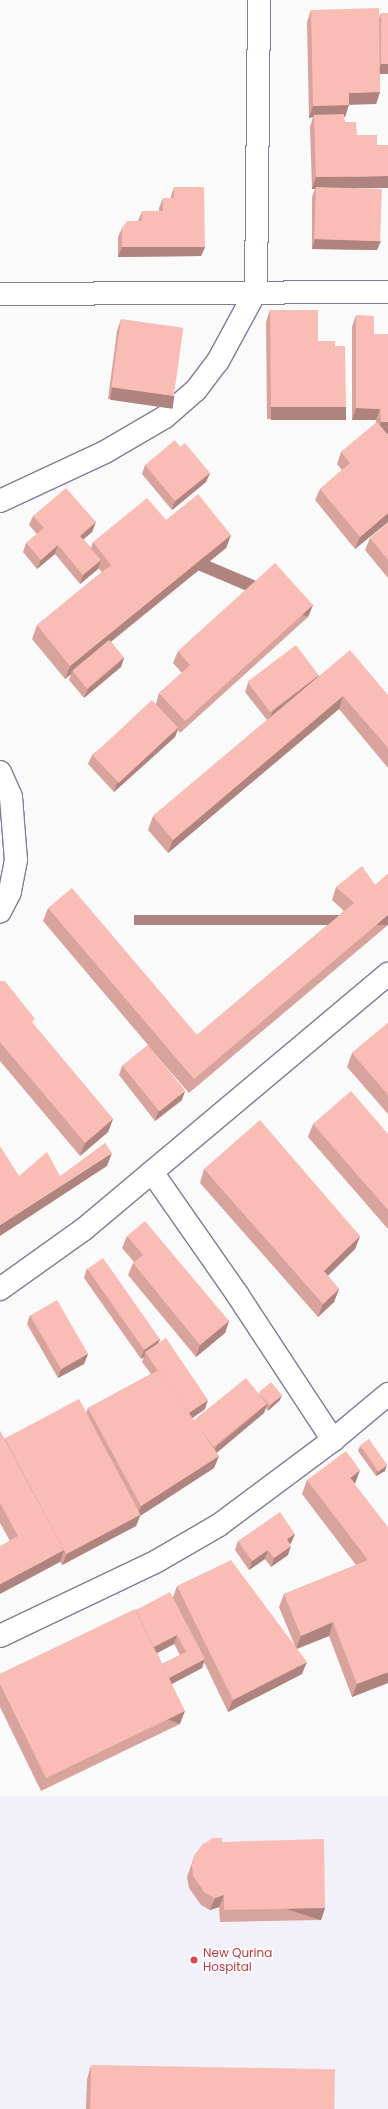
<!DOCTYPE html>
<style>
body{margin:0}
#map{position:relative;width:388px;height:2109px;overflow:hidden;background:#fafafa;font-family:Poppins,sans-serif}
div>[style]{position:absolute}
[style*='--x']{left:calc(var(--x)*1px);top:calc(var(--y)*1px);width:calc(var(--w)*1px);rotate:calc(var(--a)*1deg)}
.built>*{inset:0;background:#f2f1f9;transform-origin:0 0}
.roads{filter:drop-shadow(1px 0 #807c98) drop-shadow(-1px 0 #807c98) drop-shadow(0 1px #807c98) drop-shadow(0 -1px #807c98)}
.street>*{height:22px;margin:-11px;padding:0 11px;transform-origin:11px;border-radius:11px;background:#fff}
.wall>*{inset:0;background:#d7a39c}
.shaded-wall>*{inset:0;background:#af847f;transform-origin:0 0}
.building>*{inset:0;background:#fabdb5;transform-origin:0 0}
.dots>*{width:11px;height:11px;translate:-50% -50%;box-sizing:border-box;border:2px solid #fff;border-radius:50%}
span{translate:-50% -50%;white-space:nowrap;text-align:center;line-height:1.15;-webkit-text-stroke:3px #fff;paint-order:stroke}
.health-label{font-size:12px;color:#be3a42}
.left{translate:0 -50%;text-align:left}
</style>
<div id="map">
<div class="built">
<div style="left:388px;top:1796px;width:313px;height:388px;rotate:90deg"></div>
</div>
<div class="roads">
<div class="street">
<div style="--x:0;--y:294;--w:388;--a:-0.3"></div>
<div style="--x:0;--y:501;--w:116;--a:-25"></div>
<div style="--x:105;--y:452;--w:69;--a:-30.3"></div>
<div style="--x:165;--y:417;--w:41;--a:-41.1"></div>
<div style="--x:196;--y:390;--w:36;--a:-53"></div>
<div style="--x:218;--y:361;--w:80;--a:-61.5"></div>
<div style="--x:256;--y:291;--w:291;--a:-89.4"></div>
<div style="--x:0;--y:772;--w:27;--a:66"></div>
<div style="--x:11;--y:797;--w:63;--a:85.5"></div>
<div style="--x:16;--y:860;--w:33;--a:101"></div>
<div style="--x:10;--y:892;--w:22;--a:117"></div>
<div style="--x:152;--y:1172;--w:149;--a:55.1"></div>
<div style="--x:237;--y:1294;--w:175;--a:56.7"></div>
<div style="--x:0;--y:1289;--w:103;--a:-35.5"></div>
<div style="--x:84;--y:1229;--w:397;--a:-40"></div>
<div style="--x:0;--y:1636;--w:174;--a:-25.5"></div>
<div style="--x:157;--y:1561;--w:72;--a:-30.1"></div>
<div style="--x:219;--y:1525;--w:142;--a:-36.7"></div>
<div style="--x:333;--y:1440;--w:72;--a:-39.9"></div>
</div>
</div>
<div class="wall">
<div style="clip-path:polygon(311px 10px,379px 18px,381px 13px,388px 13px,380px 74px,380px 92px,376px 104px,349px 104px,345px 117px,344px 117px,355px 188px,377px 250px,312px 249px,312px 197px,315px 189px,312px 189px,310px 127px,313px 117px,309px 118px,307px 22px)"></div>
<div style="clip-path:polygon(174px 187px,205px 247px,201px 256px,118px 257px,118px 237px,122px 228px,138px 221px,142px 211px,159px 211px,159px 208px,163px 198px,171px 198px,171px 196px)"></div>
<div style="clip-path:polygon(270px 310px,318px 341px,335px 346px,346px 407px,342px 419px,267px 419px,266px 322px)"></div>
<div style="clip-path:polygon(356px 315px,374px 334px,388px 334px,388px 434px,387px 434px,388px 522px,355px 549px,315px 500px,320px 489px,342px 470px,337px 464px,341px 452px,376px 423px,376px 420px,352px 420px,352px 327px)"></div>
<div style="clip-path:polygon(121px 319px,169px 408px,108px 399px,117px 331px)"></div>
<div style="clip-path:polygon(145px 465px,210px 473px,206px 482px,172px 510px,142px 474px)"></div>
<div style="clip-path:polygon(33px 516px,96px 522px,92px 532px,83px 539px,91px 548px,93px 542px,166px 520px,231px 535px,226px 548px,111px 642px,124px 658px,121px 667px,84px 698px,69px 680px,71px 674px,65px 679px,32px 639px,37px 625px,102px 572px,98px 568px,98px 569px,80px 584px,55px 554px,37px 569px,23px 552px,26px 543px,37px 534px,29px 525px)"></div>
<div style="clip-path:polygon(388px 523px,388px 578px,365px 550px,370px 538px)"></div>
<div style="clip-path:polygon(313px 605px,308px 617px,180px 733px,178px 730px,175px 737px,114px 792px,88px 764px,92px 755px,156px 704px,159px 693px,182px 673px,173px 663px,178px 651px)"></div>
<div style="clip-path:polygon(319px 676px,388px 695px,388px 768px,339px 709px,168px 853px,148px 830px,153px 816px,267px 720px,245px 692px,248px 683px)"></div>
<div style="clip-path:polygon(388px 874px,388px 925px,189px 1093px,149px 1047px,182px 1100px,155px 1121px,119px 1075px,122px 1066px,148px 1045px,43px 921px,48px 908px,197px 1035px,344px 911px,332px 900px,336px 887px,375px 885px)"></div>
<div style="clip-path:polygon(0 981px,33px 1024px,113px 1119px,108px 1132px,80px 1156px,0 1061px)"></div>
<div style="clip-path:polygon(388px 1023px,388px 1114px,347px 1067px,352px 1053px)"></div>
<div style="clip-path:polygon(313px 1124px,388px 1134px,388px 1229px,308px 1137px)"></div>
<div style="clip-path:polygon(204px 1169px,360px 1236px,355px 1249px,328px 1276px,339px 1289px,334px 1302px,318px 1317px,200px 1183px)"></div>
<div style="clip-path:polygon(127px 1236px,229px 1321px,225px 1333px,196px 1357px,128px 1275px,133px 1263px,134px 1262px,122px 1248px)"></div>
<div style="clip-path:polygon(87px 1268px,160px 1339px,158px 1344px,205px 1409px,192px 1418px,194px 1422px,259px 1394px,280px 1400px,268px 1411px,266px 1408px,264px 1413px,216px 1453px,219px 1456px,214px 1468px,140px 1516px,136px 1526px,62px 1565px,60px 1561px,60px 1562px,10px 1541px,0 1523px,0 1431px,5px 1440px,5px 1438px,86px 1413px,88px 1408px,151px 1374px,142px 1362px,144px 1357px,141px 1359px,84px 1278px)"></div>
<div style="clip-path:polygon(30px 1315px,88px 1354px,84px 1364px,58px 1378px,27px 1324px)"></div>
<div style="clip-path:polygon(360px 1446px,385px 1471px,376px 1476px,358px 1451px)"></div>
<div style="clip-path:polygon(evenodd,307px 1480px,355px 1484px,388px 1683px,352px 1697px,329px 1636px,297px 1649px,302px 1674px,228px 1712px,204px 1662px,202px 1668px,172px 1684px,180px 1724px,41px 1791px,0 1707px,0 1674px,136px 1610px,173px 1597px,177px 1586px,295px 1646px,279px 1607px,284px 1594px,356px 1565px,302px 1494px,307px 1480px,174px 1644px,180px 1655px,162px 1664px,157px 1653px,174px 1644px)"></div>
<div style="clip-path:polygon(295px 1534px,291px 1543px,290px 1544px,288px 1555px,271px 1567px,265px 1559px,249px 1570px,235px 1550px,238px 1541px)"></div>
<div style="clip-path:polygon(222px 1842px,325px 1908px,321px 1920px,220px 1922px,219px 1907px,210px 1910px,201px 1905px,189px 1888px,187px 1877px,195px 1854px)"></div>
<div style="clip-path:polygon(91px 2065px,335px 2109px,86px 2109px,87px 2079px)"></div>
</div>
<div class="shaded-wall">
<div style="clip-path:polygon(381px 64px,388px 64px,388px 74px,377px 74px)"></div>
<div style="clip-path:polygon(380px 92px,376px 104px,345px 105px,349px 93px)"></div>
<div style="clip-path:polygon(349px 105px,345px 117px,314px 117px,314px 115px,313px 117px,309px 118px,313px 106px)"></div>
<div style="clip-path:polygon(388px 176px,388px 188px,316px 189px,316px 187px,315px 189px,312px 189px,316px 177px)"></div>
<div style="clip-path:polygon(315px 239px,381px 241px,377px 250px,312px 249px)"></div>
<div style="clip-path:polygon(122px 247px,205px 247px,201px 256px,118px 257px)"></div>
<div style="left:112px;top:387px;width:63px;height:13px;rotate:8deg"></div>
<div style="left:271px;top:407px;width:75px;height:13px"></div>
<div style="clip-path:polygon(356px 408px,380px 409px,376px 420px,352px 420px)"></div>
<div style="clip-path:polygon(381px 422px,388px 422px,388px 434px,376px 434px)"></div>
<div style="clip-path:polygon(210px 473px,206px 482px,172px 510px,175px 501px)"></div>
<div style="clip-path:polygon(388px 513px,388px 522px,355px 549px,360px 537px)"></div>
<div style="clip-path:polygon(96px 522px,92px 532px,77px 545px,80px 536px)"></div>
<div style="clip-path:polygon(231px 535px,226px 548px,73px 672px,72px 671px,71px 674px,65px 679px,70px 666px)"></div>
<div style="clip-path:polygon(58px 545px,55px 554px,37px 569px,41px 560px)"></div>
<div style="clip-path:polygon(101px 560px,98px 569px,80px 584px,83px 575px)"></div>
<div style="left:313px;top:605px;width:13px;height:173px;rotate:113deg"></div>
<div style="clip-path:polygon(124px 658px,121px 667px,84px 698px,88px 689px)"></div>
<div style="clip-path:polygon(319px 675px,316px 684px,269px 722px,272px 712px)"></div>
<div style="clip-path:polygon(343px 696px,339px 709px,168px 853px,173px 840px)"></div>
<div style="clip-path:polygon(178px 728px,175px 737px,114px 792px,117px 783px)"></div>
<div style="left:388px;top:915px;width:10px;height:254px;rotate:90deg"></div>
<div style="clip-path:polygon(185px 1091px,182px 1100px,155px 1121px,158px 1112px)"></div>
<div style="clip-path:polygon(113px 1119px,108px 1132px,80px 1156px,85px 1143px)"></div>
<div style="clip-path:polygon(112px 1153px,107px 1166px,0 1236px,0 1225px)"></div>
<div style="clip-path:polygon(360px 1236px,355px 1249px,319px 1284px,324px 1271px)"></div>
<div style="clip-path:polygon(339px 1289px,334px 1302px,318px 1317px,323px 1304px)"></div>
<div style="clip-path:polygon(229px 1321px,225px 1333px,196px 1357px,200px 1345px)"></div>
<div style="clip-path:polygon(160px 1339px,156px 1348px,145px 1352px,144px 1357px,141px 1359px,144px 1350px)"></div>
<div style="clip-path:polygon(88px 1354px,84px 1364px,58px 1378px,61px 1369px)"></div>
<div style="clip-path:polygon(282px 1395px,280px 1400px,268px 1411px,270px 1406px)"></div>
<div style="clip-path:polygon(208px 1400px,205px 1409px,184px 1424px,187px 1414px)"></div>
<div style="clip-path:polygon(267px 1404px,264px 1413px,213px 1456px,216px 1447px)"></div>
<div style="clip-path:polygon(219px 1456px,214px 1468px,140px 1516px,136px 1526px,62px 1565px,67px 1554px,137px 1516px,141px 1506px)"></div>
<div style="clip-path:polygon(387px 1465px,385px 1471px,376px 1476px,378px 1471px)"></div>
<div style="clip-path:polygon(360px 1470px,355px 1484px,350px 1478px)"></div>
<div style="clip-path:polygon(295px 1534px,291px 1543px,283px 1548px,287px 1539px)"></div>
<div style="clip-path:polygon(291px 1546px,288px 1555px,271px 1567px,274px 1558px)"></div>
<div style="clip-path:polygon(64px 1550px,60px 1562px,0 1594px,0 1584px)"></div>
<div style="clip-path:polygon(268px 1550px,265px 1559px,249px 1570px,252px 1561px)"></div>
<div style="clip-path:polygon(333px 1622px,329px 1636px,296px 1649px,301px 1636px)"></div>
<div style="clip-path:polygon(177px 1635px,174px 1644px,150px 1657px,153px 1647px)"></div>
<div style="clip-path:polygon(205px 1659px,202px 1668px,166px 1687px,169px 1678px)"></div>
<div style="clip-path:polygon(307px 1662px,302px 1674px,228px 1712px,233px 1700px)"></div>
<div style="clip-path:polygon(388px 1672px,388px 1683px,352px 1697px,357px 1684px)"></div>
<div style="left:185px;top:1711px;width:14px;height:154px;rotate:111deg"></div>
<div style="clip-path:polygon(224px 1895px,219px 1907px,210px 1910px,215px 1898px)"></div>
<div style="left:325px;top:1908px;width:13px;height:101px;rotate:108deg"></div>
</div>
<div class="building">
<div style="clip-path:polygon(379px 8px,380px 92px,349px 93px,349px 105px,313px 106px,311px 10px)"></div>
<div style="left:381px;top:13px;width:7px;height:51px"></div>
<div style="clip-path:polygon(344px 114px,344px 122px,356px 122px,357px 135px,377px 135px,377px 145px,388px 145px,388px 176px,316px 177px,314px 115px)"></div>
<div style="clip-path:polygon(174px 187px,204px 187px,205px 247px,122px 247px,122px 228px,127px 221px,142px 221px,142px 211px,163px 211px,163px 198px,174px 198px)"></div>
<div style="left:316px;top:187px;width:66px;height:52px;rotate:2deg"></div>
<div style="clip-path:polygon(270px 310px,318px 310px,318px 341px,335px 341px,335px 346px,345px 346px,346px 407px,271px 407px)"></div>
<div style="clip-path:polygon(356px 315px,374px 316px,374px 334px,388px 334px,388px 422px,381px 422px,380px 409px,356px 408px)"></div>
<div style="left:121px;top:319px;width:63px;height:69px;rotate:8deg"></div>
<div style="clip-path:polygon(377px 422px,388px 435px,388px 513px,360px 537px,320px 489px,350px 463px,341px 452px)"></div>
<div style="clip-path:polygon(175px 440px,180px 447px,185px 443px,210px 473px,175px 501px,145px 465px)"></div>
<div style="clip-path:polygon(66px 488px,96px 522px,80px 536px,101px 560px,83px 575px,58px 545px,41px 560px,26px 543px,44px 528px,33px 516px)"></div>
<div style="clip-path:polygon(198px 494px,231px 535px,70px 666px,37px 625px,111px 565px,93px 542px,147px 498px,166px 520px)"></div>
<div style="clip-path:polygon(388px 523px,388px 560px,370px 538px)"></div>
<div style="clip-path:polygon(275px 563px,313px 605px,185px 721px,159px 693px,190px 665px,178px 651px)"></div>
<div style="left:109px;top:640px;width:23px;height:48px;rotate:50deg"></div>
<div style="left:296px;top:645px;width:38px;height:61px;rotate:53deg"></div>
<div style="clip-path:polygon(350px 650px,388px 695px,388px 748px,343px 696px,173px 840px,153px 816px)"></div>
<div style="left:152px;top:700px;width:38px;height:81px;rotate:47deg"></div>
<div style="clip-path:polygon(362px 866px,375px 885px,388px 874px,388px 915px,194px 1079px,48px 908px,72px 888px,197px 1035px,354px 903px,336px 887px)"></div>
<div style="clip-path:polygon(0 981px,5px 981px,35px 1019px,32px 1022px,113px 1119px,85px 1143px,0 1042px)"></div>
<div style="clip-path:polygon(388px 1023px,388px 1095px,352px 1053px)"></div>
<div style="left:148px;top:1045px;width:59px;height:33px;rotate:51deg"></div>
<div style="clip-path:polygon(351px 1091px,388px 1134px,388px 1210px,313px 1124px)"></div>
<div style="clip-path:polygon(260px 1120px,360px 1236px,324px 1271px,339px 1289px,323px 1304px,204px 1169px)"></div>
<div style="clip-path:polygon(105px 1143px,112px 1153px,0 1225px,0 1146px,19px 1176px,47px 1152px,60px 1176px)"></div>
<div style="clip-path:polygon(145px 1221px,229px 1321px,200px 1345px,133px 1263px,143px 1255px,127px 1236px)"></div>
<div style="left:103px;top:1258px;width:99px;height:19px;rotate:55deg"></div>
<div style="left:57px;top:1300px;width:62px;height:31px;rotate:60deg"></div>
<div style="clip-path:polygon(166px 1338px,208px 1400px,189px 1413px,159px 1370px,158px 1371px,145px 1352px)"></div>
<div style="clip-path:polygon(159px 1370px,219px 1456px,141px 1506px,88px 1408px)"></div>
<div style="left:246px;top:1378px;width:33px;height:68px;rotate:51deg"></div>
<div style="left:271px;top:1382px;width:17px;height:16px;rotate:50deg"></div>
<div style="left:79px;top:1399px;width:131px;height:84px;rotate:62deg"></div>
<div style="clip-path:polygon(0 1431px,64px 1550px,0 1584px,0 1546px,18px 1536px,0 1503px)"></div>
<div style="left:369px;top:1439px;width:32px;height:11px;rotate:55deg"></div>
<div style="clip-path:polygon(346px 1451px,360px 1470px,350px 1478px,388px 1527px,388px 1672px,357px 1684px,333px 1622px,301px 1636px,284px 1594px,368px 1560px,307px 1480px)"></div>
<div style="clip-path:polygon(280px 1512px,295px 1534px,287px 1539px,291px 1546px,274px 1558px,268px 1550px,252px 1561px,238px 1541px)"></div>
<div style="clip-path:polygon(231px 1560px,307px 1662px,233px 1700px,177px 1586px)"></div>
<div style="clip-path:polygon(170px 1592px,205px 1659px,169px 1678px,162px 1664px,186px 1652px,177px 1635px,154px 1647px,136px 1610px)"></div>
<div style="clip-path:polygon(135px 1609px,185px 1711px,46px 1778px,0 1684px,0 1674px)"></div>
<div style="clip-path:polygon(213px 1838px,222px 1838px,222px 1842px,324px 1839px,325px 1908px,224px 1910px,224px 1895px,215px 1898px,205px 1893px,193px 1876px,192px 1865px,195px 1854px,203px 1844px)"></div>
<div style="left:91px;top:2065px;width:244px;height:44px;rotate:1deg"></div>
</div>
<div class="dots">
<div style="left:194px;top:1960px;background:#e0444e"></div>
</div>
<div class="health-label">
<span class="left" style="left:203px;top:1960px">New Qurina<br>Hospital</span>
</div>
</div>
